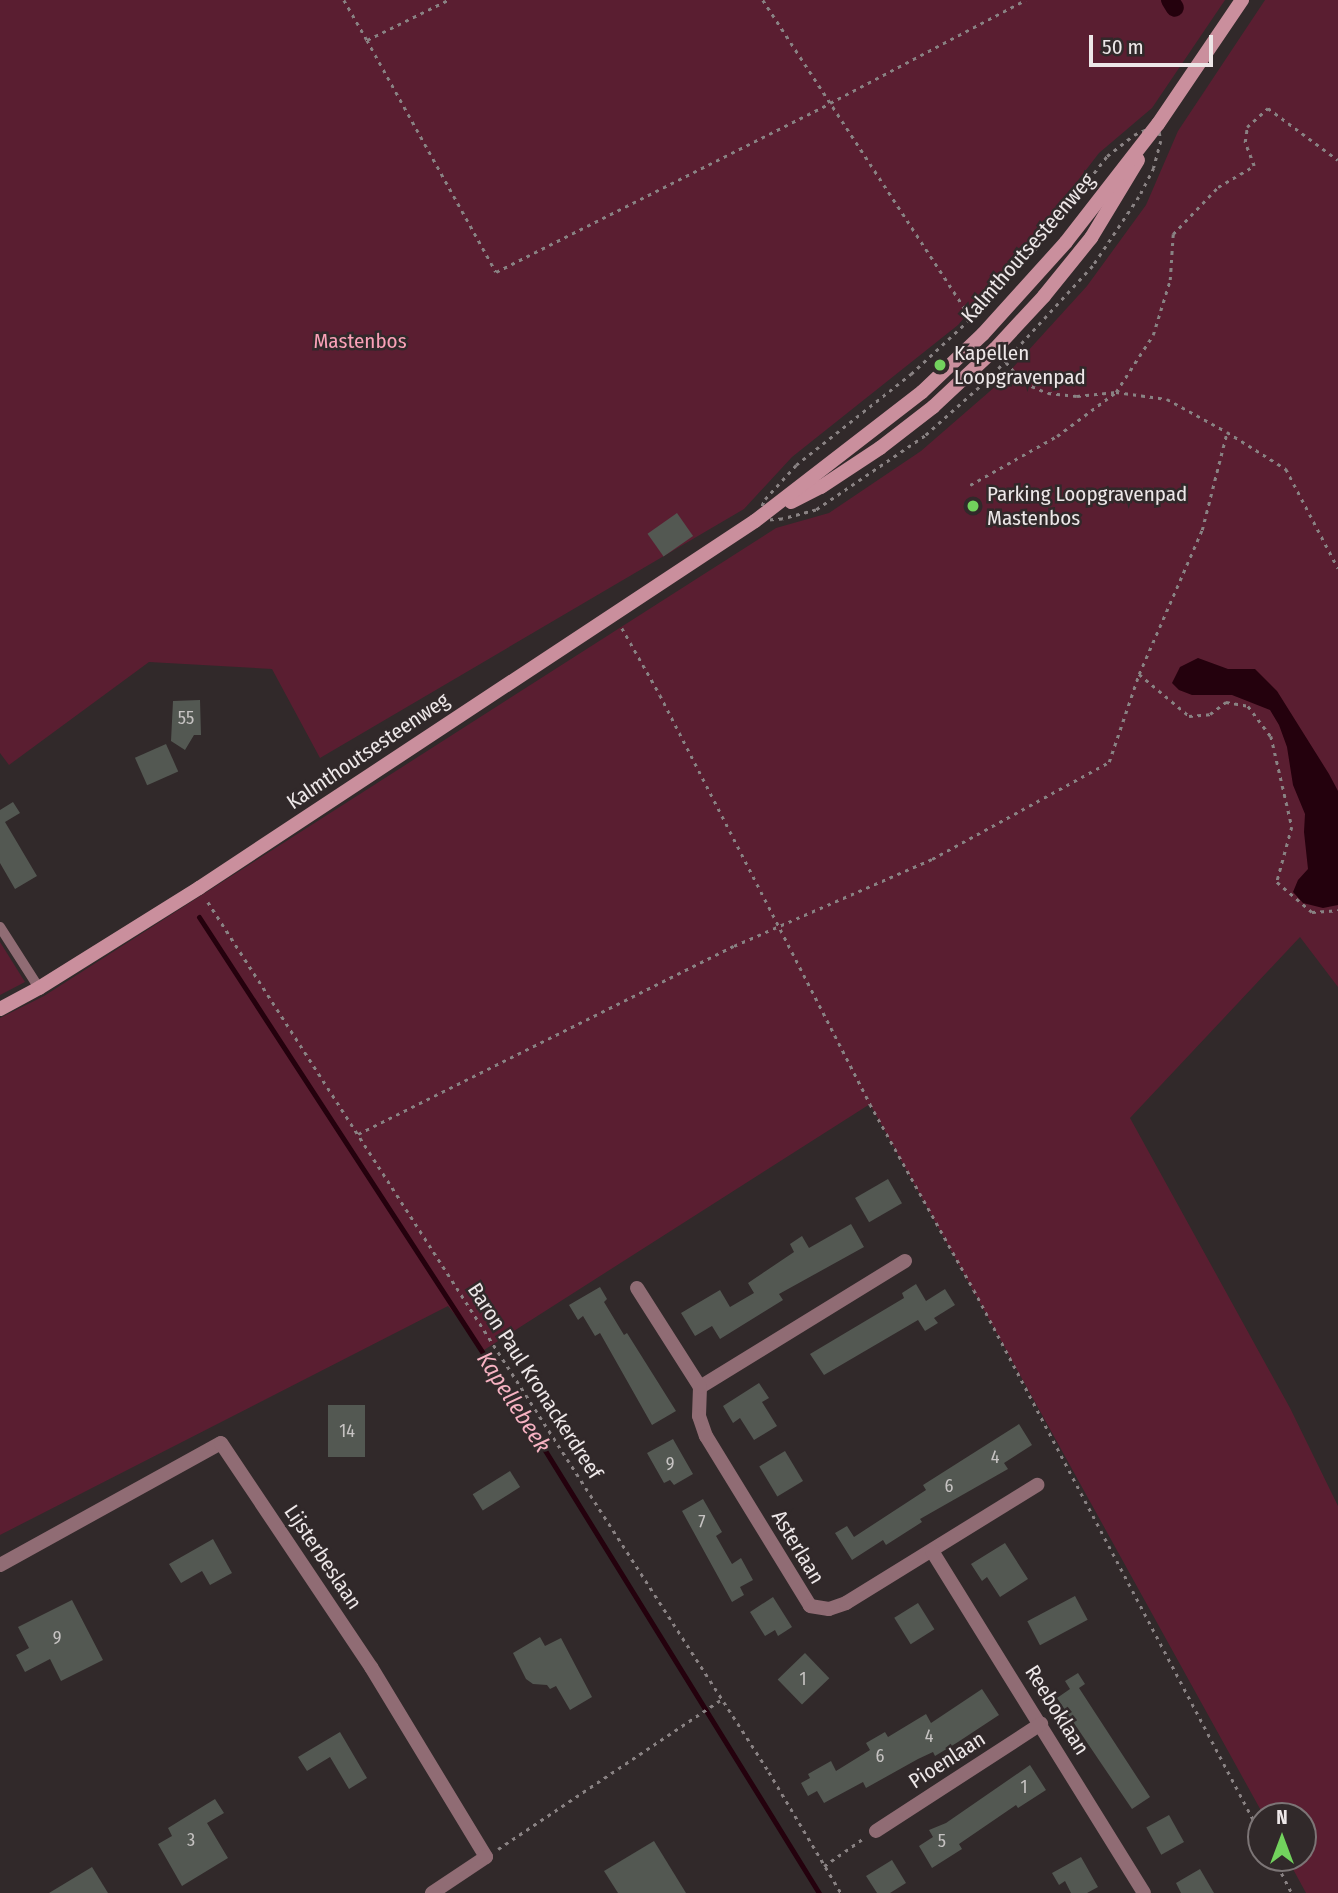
<!DOCTYPE html>
<style>
body{margin:0}
#map{position:relative;width:1338px;height:1893px;overflow:hidden;background:#31292a;font-family:"Fira Sans Condensed",sans-serif}
div>[style]{position:absolute}
[style*='--x']{left:calc(var(--x)*1px);top:calc(var(--y)*1px);width:calc(var(--w)*1px);rotate:calc(var(--a)*1deg)}
.green>*{inset:0;background:#5a1e31}
.water>*{inset:0;background:#24010d}
.stream>*{height:5px;margin:-2.5px;padding:0 2.5px;transform-origin:2.5px;border-radius:2.5px;background:#24010d}
.canal>*{height:18px;margin:-9px;padding:0 9px;transform-origin:9px;border-radius:9px;background:#24010d}
.building>*{inset:0;background:#535852;transform-origin:0 0}
.path>*{height:2.5px;margin-top:-1.25px;transform-origin:0;background:repeating-linear-gradient(90deg,#898283 0 3.5px,transparent 0 8.5px)}
.service>*{height:10px;margin:-5px;padding:0 5px;transform-origin:5px;border-radius:5px;background:#906c74}
.minor>*{height:14px;margin:-7px;padding:0 7px;transform-origin:7px;border-radius:7px;background:#906c74}
.secondary>*{height:14px;margin:-7px;padding:0 7px;transform-origin:7px;border-radius:7px;background:#ca8f9d}
.dots>*{width:19px;height:19px;translate:-50% -50%;box-sizing:border-box;border:4px solid #31292a;border-radius:50%}
span{translate:-50% -50%;white-space:nowrap;text-align:center;line-height:1.15;-webkit-text-stroke:5px #31292a;paint-order:stroke}
.number-label{font-size:18px;color:#c6c3c2}
.number-label span{-webkit-text-stroke-width:0}
.street-label{font-size:21px;color:#ede7e8}
.park-label{font-size:21px;color:#fba1b8}
.poi-label{font-size:21px;color:#ede7e8}
.left{translate:0 -50%;text-align:left}
.water-label{font-size:23px;color:#f7b2c2;font-style:italic}
.north{position:absolute;left:1247px;top:1802px;width:70px;height:70px;box-sizing:border-box;background:#31292a;border:2px solid #7c7576;border-radius:50%;rotate:0deg;font-size:19px;font-weight:700;line-height:28px;text-align:center;color:#ede7e8}
.north::after{content:'';display:block;margin:auto;width:24px;height:32px;background:#72d25d;clip-path:polygon(50% 0,100% 100%,50% 72%,0 100%)}
.scale{position:absolute;left:1089px;top:35px;width:124px;height:32px;box-sizing:border-box;border:4px solid #ede7e8;border-top:0;padding-left:9px;font-size:21px;line-height:24px;white-space:nowrap;color:#ede7e8;-webkit-text-stroke:5px #31292a;paint-order:stroke}
</style>
<div id="map">
<div class="green">
<div style="clip-path:polygon(0 0,1225px 0,1152px 108px,1099px 153px,1036px 235px,958px 325px,792px 457px,744px 509px,320px 758px,272px 669px,149px 662px,9px 765px,0 753px)"></div>
<div style="clip-path:polygon(1265px 0,1338px 0,1338px 987px,1300px 937px,1130px 1118px,1290px 1408px,1338px 1506px,1338px 1893px,1306px 1893px,1287px 1858px,1303px 1858px,1303px 1816px,1264px 1816px,870px 1104px,484px 1350px,448px 1306px,0 1535px,0 1018px,44px 996px,776px 528px,829px 513px,921px 451px,997px 385px,1087px 286px,1146px 205px,1178px 131px)"></div>
<div style="clip-path:polygon(0 942px,25px 982px,0 995px)"></div>
</div>
<div class="water">
<div style="clip-path:polygon(1198px 658px,1228px 669px,1255px 669px,1277px 691px,1329px 774px,1338px 791px,1338px 905px,1323px 908px,1303px 903px,1293px 892px,1298px 880px,1308px 869px,1304px 832px,1305px 814px,1293px 785px,1287px 747px,1279px 725px,1270px 710px,1232px 695px,1192px 695px,1179px 690px,1172px 683px,1180px 667px)"></div>
</div>
<div class="stream">
<div style="--x:199;--y:917;--w:588;--a:56.93"></div>
<div style="--x:520;--y:1410;--w:568;--a:58.24"></div>
</div>
<div class="canal">
<div style="--x:1170;--y:0;--w:9;--a:58"></div>
</div>
<div class="building">
<div style="left:677px;top:513px;width:28px;height:36px;rotate:55deg"></div>
<div style="clip-path:polygon(200px 700px,201px 735px,194px 735px,185px 750px,171px 741px,173px 701px)"></div>
<div style="left:166px;top:744px;width:30px;height:34px;rotate:66deg"></div>
<div style="clip-path:polygon(13px 802px,20px 813px,5px 822px,37px 876px,15px 889px,0 863px,0 810px)"></div>
<div style="left:888px;top:1179px;width:28px;height:38px;rotate:60deg"></div>
<div style="clip-path:polygon(851px 1224px,864px 1247px,779px 1294px,783px 1300px,720px 1339px,712px 1326px,695px 1336px,681px 1313px,720px 1290px,730px 1307px,754px 1293px,748px 1283px,794px 1252px,790px 1244px,802px 1236px,809px 1248px)"></div>
<div style="clip-path:polygon(916px 1284px,926px 1301px,945px 1289px,955px 1305px,934px 1318px,938px 1323px,925px 1331px,918px 1320px,824px 1375px,810px 1354px,904px 1298px,902px 1293px)"></div>
<div style="clip-path:polygon(600px 1287px,607px 1299px,604px 1302px,624px 1335px,627px 1333px,676px 1411px,652px 1425px,600px 1333px,595px 1336px,583px 1316px,578px 1320px,569px 1305px)"></div>
<div style="clip-path:polygon(759px 1383px,769px 1398px,762px 1402px,777px 1426px,754px 1440px,740px 1418px,733px 1423px,723px 1406px)"></div>
<div style="left:328px;top:1405px;width:37px;height:52px"></div>
<div style="clip-path:polygon(1019px 1424px,1032px 1445px,1004px 1463px,1008px 1469px,920px 1519px,922px 1522px,886px 1545px,883px 1540px,852px 1560px,835px 1533px,847px 1526px,854px 1537px,926px 1490px,923px 1485px)"></div>
<div style="clip-path:polygon(673px 1439px,693px 1474px,674px 1485px,670px 1480px,664px 1483px,647px 1453px)"></div>
<div style="left:785px;top:1451px;width:35px;height:30px;rotate:59deg"></div>
<div style="left:510px;top:1471px;width:19px;height:44px;rotate:58deg"></div>
<div style="clip-path:polygon(703px 1499px,722px 1532px,716px 1536px,732px 1564px,741px 1558px,753px 1580px,740px 1587px,744px 1595px,732px 1602px,682px 1511px)"></div>
<div style="clip-path:polygon(213px 1539px,232px 1573px,210px 1585px,202px 1571px,181px 1583px,169px 1564px)"></div>
<div style="clip-path:polygon(1005px 1543px,1028px 1579px,1000px 1597px,987px 1577px,982px 1581px,971px 1564px)"></div>
<div style="left:1075px;top:1596px;width:27px;height:54px;rotate:62deg"></div>
<div style="clip-path:polygon(773px 1597px,792px 1627px,778px 1636px,775px 1630px,765px 1636px,750px 1612px)"></div>
<div style="clip-path:polygon(72px 1600px,103px 1660px,61px 1681px,50px 1659px,25px 1672px,16px 1655px,29px 1648px,18px 1627px)"></div>
<div style="left:918px;top:1603px;width:31px;height:28px;rotate:58deg"></div>
<div style="clip-path:polygon(540px 1637px,545px 1646px,561px 1638px,592px 1697px,570px 1710px,556px 1686px,550px 1689px,547px 1685px,533px 1684px,526px 1679px,513px 1653px)"></div>
<div style="left:805px;top:1653px;width:35px;height:38px;rotate:46deg"></div>
<div style="clip-path:polygon(1078px 1673px,1085px 1684px,1079px 1688px,1150px 1797px,1132px 1809px,1057px 1698px,1070px 1689px,1065px 1681px)"></div>
<div style="clip-path:polygon(982px 1689px,999px 1715px,958px 1742px,935px 1756px,933px 1752px,918px 1759px,866px 1788px,863px 1782px,824px 1803px,817px 1791px,808px 1796px,801px 1783px,810px 1778px,808px 1774px,831px 1761px,836px 1771px,870px 1750px,866px 1743px,885px 1732px,888px 1737px,926px 1714px,931px 1723px)"></div>
<div style="clip-path:polygon(340px 1732px,367px 1778px,349px 1789px,330px 1757px,307px 1771px,298px 1757px)"></div>
<div style="clip-path:polygon(1030px 1765px,1046px 1790px,1018px 1808px,1016px 1805px,959px 1844px,962px 1849px,932px 1868px,919px 1846px,933px 1837px,929px 1830px,946px 1823px)"></div>
<div style="clip-path:polygon(215px 1799px,224px 1813px,207px 1823px,228px 1858px,182px 1886px,158px 1844px,172px 1836px,168px 1828px)"></div>
<div style="left:1169px;top:1815px;width:31px;height:26px;rotate:61deg"></div>
<div style="clip-path:polygon(654px 1841px,686px 1893px,618px 1893px,604px 1871px)"></div>
<div style="clip-path:polygon(1081px 1857px,1098px 1887px,1087px 1893px,1071px 1893px,1065px 1881px,1059px 1885px,1052px 1873px)"></div>
<div style="clip-path:polygon(892px 1860px,906px 1883px,890px 1893px,877px 1893px,866px 1876px)"></div>
<div style="clip-path:polygon(92px 1867px,108px 1893px,49px 1893px)"></div>
<div style="clip-path:polygon(1200px 1869px,1214px 1893px,1181px 1893px,1176px 1883px)"></div>
</div>
<div class="path">
<div style="--x:344;--y:0;--w:46;--a:60.1"></div>
<div style="--x:367;--y:40;--w:90;--a:-26.3"></div>
<div style="--x:763;--y:0;--w:380;--a:56.8"></div>
<div style="--x:367;--y:40;--w:265;--a:60.9"></div>
<div style="--x:496;--y:272;--w:374;--a:-26.8"></div>
<div style="--x:830;--y:103;--w:221;--a:-27.8"></div>
<div style="--x:1158;--y:124;--w:17;--a:80"></div>
<div style="--x:1161;--y:141;--w:28;--a:105"></div>
<div style="--x:1154;--y:168;--w:33;--a:117"></div>
<div style="--x:1139;--y:197;--w:83;--a:123.7"></div>
<div style="--x:1093;--y:266;--w:149;--a:132.6"></div>
<div style="--x:992;--y:376;--w:90;--a:138.2"></div>
<div style="--x:925;--y:436;--w:132;--a:145.8"></div>
<div style="--x:816;--y:510;--w:35;--a:165"></div>
<div style="--x:782;--y:519;--w:27;--a:176"></div>
<div style="--x:755;--y:521;--w:24;--a:-66"></div>
<div style="--x:765;--y:499;--w:46;--a:-47.6"></div>
<div style="--x:796;--y:465;--w:147;--a:-38.4"></div>
<div style="--x:911;--y:374;--w:82;--a:-43"></div>
<div style="--x:971;--y:318;--w:97;--a:-47.1"></div>
<div style="--x:1037;--y:247;--w:115;--a:-52.4"></div>
<div style="--x:1107;--y:156;--w:34;--a:-38"></div>
<div style="--x:1134;--y:135;--w:26;--a:-25"></div>
<div style="--x:1006;--y:362;--w:28;--a:49"></div>
<div style="--x:1024;--y:383;--w:26;--a:23"></div>
<div style="--x:1048;--y:393;--w:29;--a:6"></div>
<div style="--x:1077;--y:396;--w:39;--a:-6"></div>
<div style="--x:1116;--y:392;--w:51;--a:7.8"></div>
<div style="--x:1167;--y:399;--w:68;--a:28.8"></div>
<div style="--x:1227;--y:432;--w:70;--a:32.1"></div>
<div style="--x:1286;--y:469;--w:112;--a:62.3"></div>
<div style="--x:970;--y:485;--w:100;--a:-29.4"></div>
<div style="--x:1057;--y:436;--w:74;--a:-36.7"></div>
<div style="--x:1116;--y:392;--w:68;--a:-57"></div>
<div style="--x:1153;--y:335;--w:58;--a:-72.8"></div>
<div style="--x:1170;--y:280;--w:46;--a:-86.3"></div>
<div style="--x:1173;--y:234;--w:65;--a:-46.2"></div>
<div style="--x:1218;--y:187;--w:42;--a:-30.3"></div>
<div style="--x:1254;--y:166;--w:26;--a:-111"></div>
<div style="--x:1245;--y:142;--w:15;--a:-82"></div>
<div style="--x:1247;--y:127;--w:28;--a:-42"></div>
<div style="--x:1268;--y:108;--w:87;--a:36.6"></div>
<div style="--x:622;--y:628;--w:77;--a:60.4"></div>
<div style="--x:660;--y:695;--w:460;--a:62.8"></div>
<div style="--x:870;--y:1104;--w:213;--a:60.8"></div>
<div style="--x:974;--y:1290;--w:615;--a:62.19"></div>
<div style="--x:1139;--y:674;--w:65;--a:40"></div>
<div style="--x:1189;--y:716;--w:21;--a:-5"></div>
<div style="--x:1210;--y:714;--w:20;--a:-37"></div>
<div style="--x:1226;--y:702;--w:22;--a:10"></div>
<div style="--x:1248;--y:706;--w:38;--a:53"></div>
<div style="--x:1271;--y:736;--w:93;--a:77"></div>
<div style="--x:1292;--y:827;--w:57;--a:105.3"></div>
<div style="--x:1277;--y:882;--w:46;--a:40.6"></div>
<div style="--x:1312;--y:912;--w:26;--a:-4"></div>
<div style="--x:208;--y:902;--w:1035;--a:57.18"></div>
<div style="--x:769;--y:1772;--w:141;--a:59.2"></div>
<div style="--x:358;--y:1134;--w:420;--a:-26.6"></div>
<div style="--x:734;--y:946;--w:216;--a:-23.7"></div>
<div style="--x:932;--y:859;--w:202;--a:-28.7"></div>
<div style="--x:1109;--y:762;--w:93;--a:-71.2"></div>
<div style="--x:1139;--y:674;--w:157;--a:-66.4"></div>
<div style="--x:1202;--y:530;--w:101;--a:-75.7"></div>
<div style="--x:498;--y:1849;--w:270;--a:-33.8"></div>
<div style="--x:1274;--y:1858;--w:39;--a:63"></div>
<div style="--x:824;--y:1866;--w:49;--a:-35"></div>
</div>
<div class="service">
<div style="--x:0;--y:927;--w:72;--a:57.4"></div>
</div>
<div class="minor">
<div style="--x:905;--y:1261;--w:241;--a:148.4"></div>
<div style="--x:700;--y:1387;--w:29;--a:92"></div>
<div style="--x:699;--y:1416;--w:21;--a:71"></div>
<div style="--x:706;--y:1436;--w:199;--a:58.5"></div>
<div style="--x:810;--y:1606;--w:19;--a:9"></div>
<div style="--x:829;--y:1609;--w:18;--a:-19"></div>
<div style="--x:846;--y:1603;--w:225;--a:-31.7"></div>
<div style="--x:637;--y:1288;--w:117;--a:57.5"></div>
<div style="--x:932;--y:1551;--w:402;--a:58.2"></div>
<div style="--x:0;--y:1565;--w:252;--a:-28.9"></div>
<div style="--x:221;--y:1443;--w:270;--a:56.2"></div>
<div style="--x:371;--y:1667;--w:222;--a:58.8"></div>
<div style="--x:486;--y:1857;--w:65;--a:146.3"></div>
<div style="--x:876;--y:1831;--w:197;--a:-33"></div>
</div>
<div class="secondary">
<div style="--x:791;--y:502;--w:34;--a:-27"></div>
<div style="--x:821;--y:487;--w:71;--a:-33.5"></div>
<div style="--x:880;--y:448;--w:67;--a:-37.7"></div>
<div style="--x:933;--y:407;--w:85;--a:-43.1"></div>
<div style="--x:995;--y:349;--w:72;--a:-47.2"></div>
<div style="--x:1044;--y:296;--w:75;--a:-51"></div>
<div style="--x:1091;--y:238;--w:91;--a:-58.9"></div>
<div style="--x:0;--y:1009;--w:44;--a:-28.3"></div>
<div style="--x:39;--y:988;--w:189;--a:-32"></div>
<div style="--x:199;--y:888;--w:666;--a:-33.43"></div>
<div style="--x:755;--y:521;--w:211;--a:-37.7"></div>
<div style="--x:922;--y:392;--w:84;--a:-43.6"></div>
<div style="--x:983;--y:334;--w:124;--a:-47.9"></div>
<div style="--x:1066;--y:242;--w:150;--a:-52.1"></div>
<div style="--x:1158;--y:124;--w:150;--a:-55.9"></div>
</div>
<div class="dots">
<div style="left:940px;top:365px;background:#72d25d"></div>
<div style="left:973px;top:506px;background:#72d25d"></div>
</div>
<div class="number-label">
<span style="left:186px;top:718px">55</span>
<span style="left:347px;top:1431px">14</span>
<span style="left:995px;top:1457px">4</span>
<span style="left:670px;top:1464px">9</span>
<span style="left:949px;top:1486px">6</span>
<span style="left:702px;top:1522px">7</span>
<span style="left:57px;top:1638px">9</span>
<span style="left:803px;top:1679px">1</span>
<span style="left:929px;top:1736px">4</span>
<span style="left:880px;top:1756px">6</span>
<span style="left:1024px;top:1787px">1</span>
<span style="left:191px;top:1840px">3</span>
<span style="left:942px;top:1841px">5</span>
</div>
<div class="street-label">
<span style="left:1028px;top:248px;rotate:-49deg">Kalmthoutsesteenweg</span>
<span style="left:368px;top:751px;rotate:-34deg">Kalmthoutsesteenweg</span>
<span style="left:535px;top:1381px;rotate:57deg">Baron Paul Kronackerdreef</span>
<span style="left:798px;top:1547px;rotate:59deg">Asterlaan</span>
<span style="left:323px;top:1557px;rotate:56deg">Lijsterbeslaan</span>
<span style="left:1057px;top:1710px;rotate:58deg">Reeboklaan</span>
<span style="left:947px;top:1760px;rotate:-33deg">Pioenlaan</span>
</div>
<div class="park-label">
<span style="left:360px;top:341px">Mastenbos</span>
</div>
<div class="poi-label">
<span class="left" style="left:954px;top:365px">Kapellen<br>Loopgravenpad</span>
<span class="left" style="left:987px;top:506px">Parking Loopgravenpad<br>Mastenbos</span>
</div>
<div class="water-label">
<span style="left:514px;top:1402px;rotate:57deg">Kapellebeek</span>
</div>
<div class="north">N</div>
<div class="scale">50 m</div>
</div>
